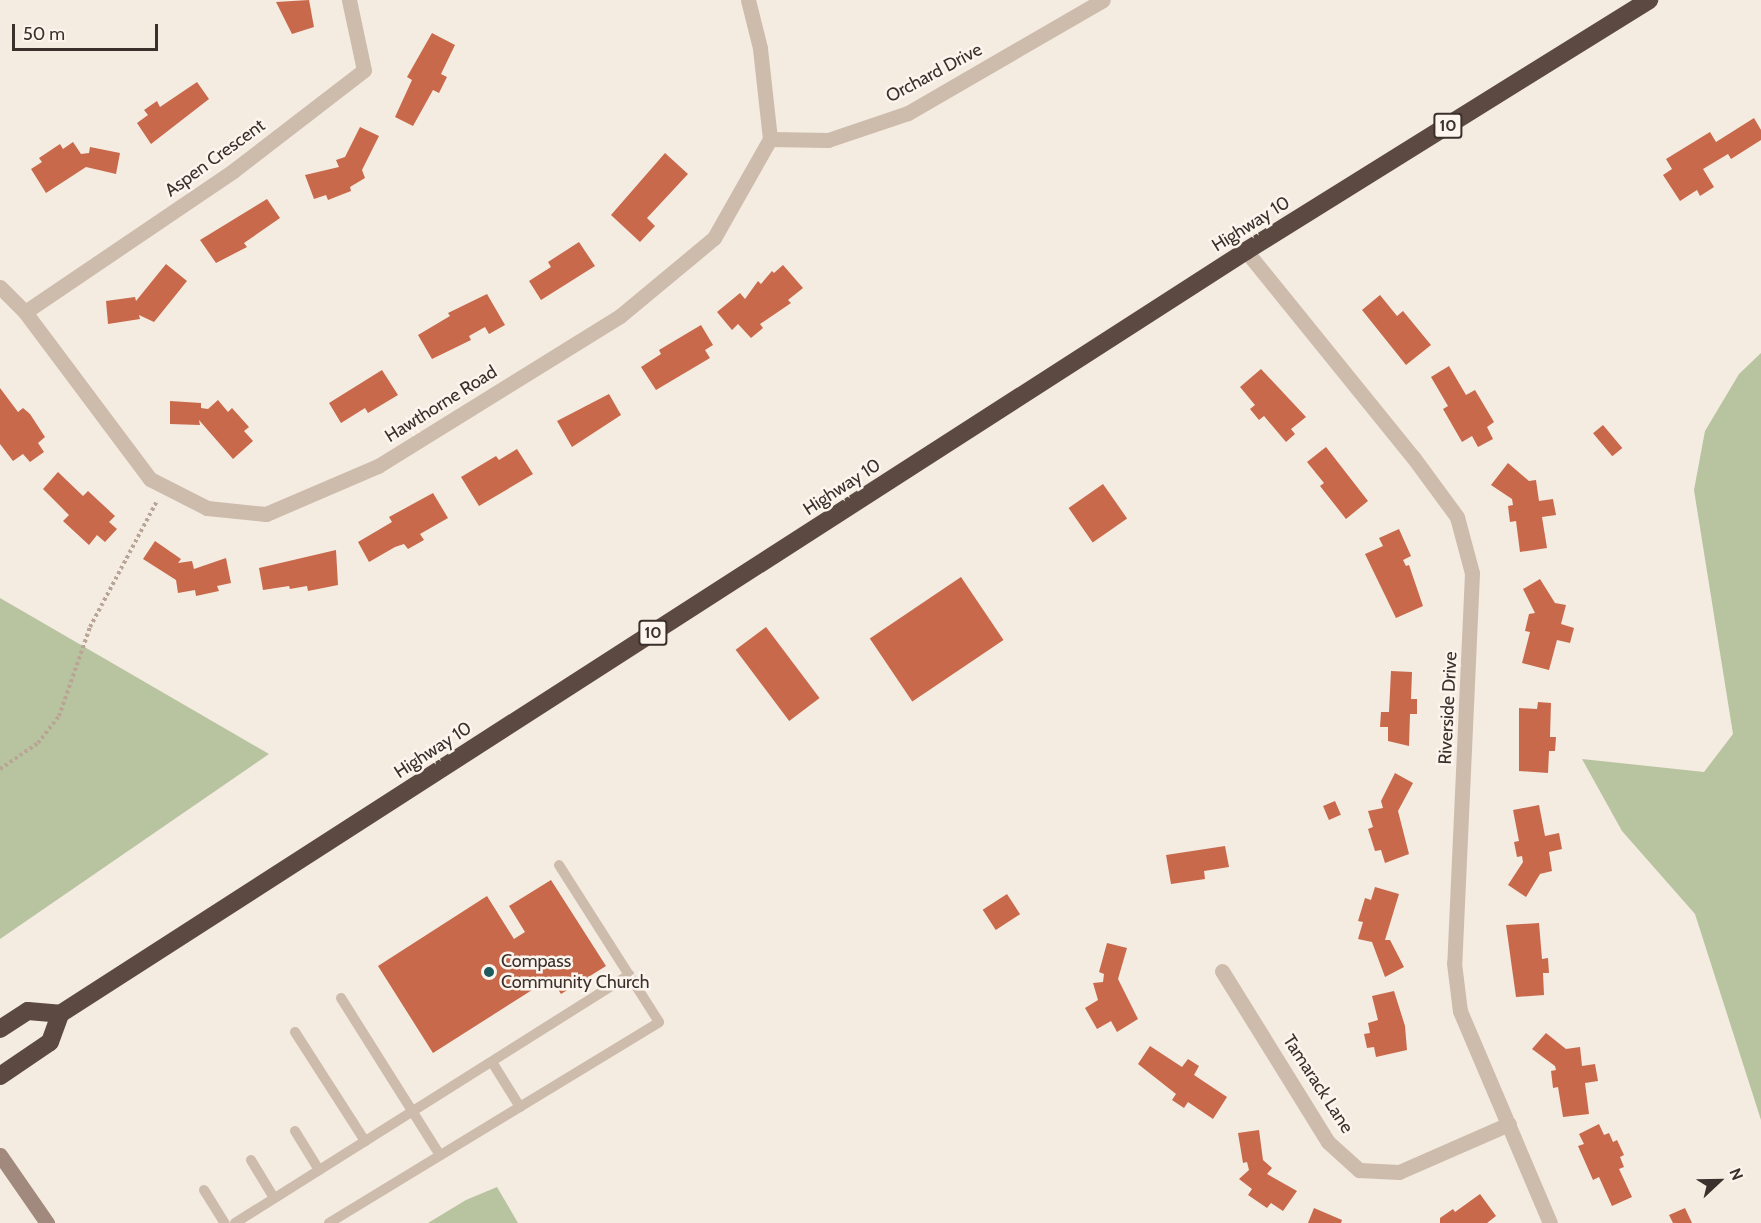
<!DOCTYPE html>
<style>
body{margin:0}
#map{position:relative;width:1761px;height:1223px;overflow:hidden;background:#f4ebe1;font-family:Cabin,sans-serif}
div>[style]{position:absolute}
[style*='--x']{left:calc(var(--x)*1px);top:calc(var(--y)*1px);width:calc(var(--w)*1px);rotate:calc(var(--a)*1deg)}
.green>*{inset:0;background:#b8c4a0}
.building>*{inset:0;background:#c8694b;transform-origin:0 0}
.path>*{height:4px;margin-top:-2px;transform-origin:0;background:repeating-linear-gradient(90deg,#b9a596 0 3px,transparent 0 6px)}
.lane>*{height:10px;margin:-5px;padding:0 5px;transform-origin:5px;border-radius:5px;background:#cdbbac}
.street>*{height:15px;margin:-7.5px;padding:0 7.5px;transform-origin:7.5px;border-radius:7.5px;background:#cdbbac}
.secondary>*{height:15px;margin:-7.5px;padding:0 7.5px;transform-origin:7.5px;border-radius:7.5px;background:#a18a7d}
.highway>*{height:18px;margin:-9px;padding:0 9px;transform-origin:9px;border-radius:9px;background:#5c4a42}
.dots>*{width:16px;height:16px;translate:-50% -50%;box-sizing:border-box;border:3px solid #fbf5ee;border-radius:50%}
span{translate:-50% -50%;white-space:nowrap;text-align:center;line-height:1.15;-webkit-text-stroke:5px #fbf5ee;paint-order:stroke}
.shield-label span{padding:2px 4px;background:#fbf5ee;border:2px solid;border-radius:4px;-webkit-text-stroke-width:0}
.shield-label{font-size:16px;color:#3b302b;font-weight:700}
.street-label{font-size:18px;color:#3b302b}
.poi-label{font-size:18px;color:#3b302b}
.left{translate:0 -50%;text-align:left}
.north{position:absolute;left:1689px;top:1151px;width:60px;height:60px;-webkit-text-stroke:4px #fbf5ee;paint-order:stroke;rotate:68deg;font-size:16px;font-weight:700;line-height:24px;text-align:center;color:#3b302b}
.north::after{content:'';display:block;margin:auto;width:21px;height:27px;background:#3b302b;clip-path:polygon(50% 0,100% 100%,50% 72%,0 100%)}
.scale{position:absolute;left:12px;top:24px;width:146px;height:27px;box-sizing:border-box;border:3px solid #3b302b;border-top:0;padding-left:8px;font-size:18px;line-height:21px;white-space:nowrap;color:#3b302b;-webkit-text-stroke:4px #fbf5ee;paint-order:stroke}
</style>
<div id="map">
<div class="green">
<div style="clip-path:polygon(1761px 353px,1761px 1120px,1695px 914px,1622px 831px,1582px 759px,1704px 772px,1733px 734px,1694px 490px,1705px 431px,1739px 374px)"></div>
<div style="clip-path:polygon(0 598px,269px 754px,0 939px)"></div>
<div style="clip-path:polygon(497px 1187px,518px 1223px,428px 1223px,466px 1200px)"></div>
</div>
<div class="building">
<div style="clip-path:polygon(309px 0,314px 27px,292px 34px,276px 2px)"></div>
<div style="clip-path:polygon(432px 33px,455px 45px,441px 74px,447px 77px,439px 93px,433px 90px,413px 126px,395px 117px,412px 80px,407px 77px)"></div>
<div style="clip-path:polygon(197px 82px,209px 99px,151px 144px,137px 123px,148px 115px,144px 110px,157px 101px,160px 107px)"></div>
<div style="clip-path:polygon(1754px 118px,1761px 130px,1761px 140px,1731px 159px,1728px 154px,1703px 169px,1714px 187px,1700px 196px,1697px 190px,1680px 201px,1663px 175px,1672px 169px,1666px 159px,1710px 132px,1716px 142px)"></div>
<div style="clip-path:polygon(360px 127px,379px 136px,362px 170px,365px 178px,350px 187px,351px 191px,328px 200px,326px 195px,314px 199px,305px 175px,339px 167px,336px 160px,345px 157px)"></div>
<div style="clip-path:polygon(73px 142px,81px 154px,89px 153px,90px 147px,120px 153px,116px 174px,86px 167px,46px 193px,31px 169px,42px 162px,39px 158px,60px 144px,63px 149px)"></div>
<div style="clip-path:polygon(665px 153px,688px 174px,647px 218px,655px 226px,640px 242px,611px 215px)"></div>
<div style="clip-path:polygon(267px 199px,280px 218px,244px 243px,247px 247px,216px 263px,200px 240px)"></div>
<div style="clip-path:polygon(579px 242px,595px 266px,541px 300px,529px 281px,551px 267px,548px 262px)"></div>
<div style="clip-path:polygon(166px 264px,187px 281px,154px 322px,139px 315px,140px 319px,108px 324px,106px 301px,135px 297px,136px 301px)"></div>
<div style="clip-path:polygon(783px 265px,803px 288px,788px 300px,791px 303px,760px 324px,763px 328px,751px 338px,738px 324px,732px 330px,717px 312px,740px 293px,745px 299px,758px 281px,761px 284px,772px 271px,774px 273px)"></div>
<div style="clip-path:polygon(487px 294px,505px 325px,489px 334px,485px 327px,469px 336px,471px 340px,432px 359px,418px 335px,450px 316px,448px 313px)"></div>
<div style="clip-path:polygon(1380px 295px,1397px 316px,1403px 311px,1431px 345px,1406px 365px,1362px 310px)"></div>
<div style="clip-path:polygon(701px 325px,713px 345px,705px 350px,710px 358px,656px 390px,641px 367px,661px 354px,659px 350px)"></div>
<div style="clip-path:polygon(1449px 366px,1466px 395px,1475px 390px,1494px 422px,1487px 427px,1493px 439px,1478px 447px,1472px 436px,1462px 442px,1443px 409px,1448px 406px,1431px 377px)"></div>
<div style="clip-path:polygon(1261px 369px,1306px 417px,1291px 429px,1295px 434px,1286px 442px,1264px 416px,1259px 420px,1250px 409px,1255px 405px,1240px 387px)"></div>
<div style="clip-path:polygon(382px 370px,398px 395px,368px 413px,365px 408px,341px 423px,329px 403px)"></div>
<div style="clip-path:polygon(0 388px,18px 412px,23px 408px,30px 414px,45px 437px,38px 443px,44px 452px,30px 462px,23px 454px,13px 461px,0 444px)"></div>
<div style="clip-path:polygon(609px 394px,621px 415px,572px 447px,557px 421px)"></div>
<div style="clip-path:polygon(218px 400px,228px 412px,232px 408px,249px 427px,244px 431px,253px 441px,233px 459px,199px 420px,200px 425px,170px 424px,170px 401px,201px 403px,201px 408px,208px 409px)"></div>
<div style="left:1603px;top:425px;width:30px;height:13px;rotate:50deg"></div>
<div style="clip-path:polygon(1326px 447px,1368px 501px,1346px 519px,1320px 486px,1324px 483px,1307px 462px)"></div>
<div style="clip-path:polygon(517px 449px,533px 474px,479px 506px,461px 477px,496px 456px,499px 460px)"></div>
<div style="clip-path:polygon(1508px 463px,1529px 481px,1536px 480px,1539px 501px,1553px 499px,1556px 515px,1542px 517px,1547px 548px,1520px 552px,1516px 521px,1510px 522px,1508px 506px,1513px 505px,1512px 499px,1491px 485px)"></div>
<div style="clip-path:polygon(58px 472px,83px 496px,88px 491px,115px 516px,109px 522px,117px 529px,105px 542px,97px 535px,89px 545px,63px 521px,69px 515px,43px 489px)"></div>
<div style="left:1103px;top:484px;width:42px;height:42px;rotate:55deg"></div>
<div style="clip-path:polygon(433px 493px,448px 518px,420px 534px,424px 540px,408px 549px,404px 544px,395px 547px,369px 562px,358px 542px,392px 522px,389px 517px)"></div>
<div style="clip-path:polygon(1399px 529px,1411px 556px,1403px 560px,1406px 566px,1409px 565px,1423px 606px,1396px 618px,1365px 554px,1383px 546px,1379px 538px)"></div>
<div style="clip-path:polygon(155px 541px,181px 559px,178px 563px,192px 561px,194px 569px,226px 558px,231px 583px,217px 586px,219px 591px,196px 596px,195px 590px,178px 593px,176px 580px,143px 559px)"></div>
<div style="clip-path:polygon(336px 550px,338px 585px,308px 591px,307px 586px,290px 589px,289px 586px,263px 590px,259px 568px)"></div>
<div style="left:961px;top:577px;width:76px;height:110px;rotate:56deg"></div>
<div style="clip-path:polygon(1540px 579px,1555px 603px,1566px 605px,1561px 624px,1574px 628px,1570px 643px,1557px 640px,1549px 670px,1522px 663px,1530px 632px,1525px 631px,1529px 614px,1535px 613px,1523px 589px)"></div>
<div style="left:766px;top:627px;width:89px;height:38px;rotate:53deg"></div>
<div style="clip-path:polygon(1391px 671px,1412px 672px,1411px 699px,1417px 699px,1417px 714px,1410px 714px,1409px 746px,1388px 741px,1388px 727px,1380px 727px,1381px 712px,1389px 712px)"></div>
<div style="clip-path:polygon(1538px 702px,1551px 703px,1550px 737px,1556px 737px,1555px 751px,1549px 751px,1548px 773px,1519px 771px,1519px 708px,1537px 709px)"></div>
<div style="clip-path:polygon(1395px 773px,1413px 783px,1398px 811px,1409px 854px,1385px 863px,1381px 850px,1375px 851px,1368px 829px,1373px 827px,1368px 811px,1383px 808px,1381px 801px)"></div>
<div style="left:1335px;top:801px;width:15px;height:13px;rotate:67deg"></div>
<div style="clip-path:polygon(1539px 805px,1545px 836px,1559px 833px,1562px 849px,1549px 852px,1552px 871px,1540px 874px,1526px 897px,1508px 885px,1523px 862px,1522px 856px,1517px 857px,1514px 842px,1519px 841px,1513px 810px)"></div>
<div style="clip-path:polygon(1225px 846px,1229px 867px,1204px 871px,1205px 879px,1171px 884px,1166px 855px)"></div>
<div style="clip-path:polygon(551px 880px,606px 966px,561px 994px,551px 978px,433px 1053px,378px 966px,487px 896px,514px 939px,525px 932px,509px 906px)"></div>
<div style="clip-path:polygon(1375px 887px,1399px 894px,1385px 940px,1390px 940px,1404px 967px,1385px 977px,1372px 942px,1358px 939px,1363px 922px,1358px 921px,1365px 898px,1371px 900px)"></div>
<div style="left:1007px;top:894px;width:24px;height:29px;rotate:57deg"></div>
<div style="clip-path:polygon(1539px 923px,1542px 959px,1548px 958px,1549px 973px,1543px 973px,1544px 995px,1516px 997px,1506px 925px)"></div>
<div style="clip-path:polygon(1107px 943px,1127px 948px,1118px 979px,1138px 1019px,1117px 1032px,1111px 1021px,1097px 1029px,1085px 1008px,1098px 1000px,1093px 983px,1103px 982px,1104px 974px,1099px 972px)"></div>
<div style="clip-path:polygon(1394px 991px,1405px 1026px,1407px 1050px,1376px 1057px,1374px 1047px,1367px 1048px,1364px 1034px,1370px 1033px,1368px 1023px,1378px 1020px,1372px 996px)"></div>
<div style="clip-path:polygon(1546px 1033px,1566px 1049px,1580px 1047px,1582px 1066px,1595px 1064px,1598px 1081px,1585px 1083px,1589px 1114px,1563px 1117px,1558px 1087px,1553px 1088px,1551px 1071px,1556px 1070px,1555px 1066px,1532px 1049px)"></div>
<div style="clip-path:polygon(1150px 1046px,1182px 1067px,1188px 1059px,1199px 1066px,1194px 1075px,1227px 1097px,1213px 1119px,1188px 1102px,1184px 1108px,1172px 1100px,1176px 1094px,1138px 1064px)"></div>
<div style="clip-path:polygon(1599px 1124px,1604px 1135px,1609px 1133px,1613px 1142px,1617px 1140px,1624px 1155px,1620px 1157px,1624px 1167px,1619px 1169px,1632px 1197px,1612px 1206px,1599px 1177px,1593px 1180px,1578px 1146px,1584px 1144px,1579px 1134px)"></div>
<div style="clip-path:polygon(1259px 1130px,1263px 1160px,1272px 1168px,1267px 1174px,1297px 1191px,1283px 1211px,1271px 1203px,1267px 1208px,1248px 1195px,1252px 1189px,1239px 1179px,1249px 1170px,1247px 1162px,1243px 1163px,1238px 1133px)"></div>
<div style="clip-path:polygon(1480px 1194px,1496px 1216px,1487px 1223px,1440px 1223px,1440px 1218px,1453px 1209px,1455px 1212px)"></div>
<div style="clip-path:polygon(1314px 1208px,1342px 1220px,1341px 1223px,1308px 1223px)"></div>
<div style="clip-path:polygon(1685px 1208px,1692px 1223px,1673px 1223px,1669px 1215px)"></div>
</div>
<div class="path">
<div style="--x:0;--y:769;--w:46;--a:-34.4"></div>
<div style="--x:38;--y:743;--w:34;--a:-52"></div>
<div style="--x:59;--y:716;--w:94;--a:-70.8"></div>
<div style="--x:90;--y:627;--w:143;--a:-62"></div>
</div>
<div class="lane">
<div style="--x:341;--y:998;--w:186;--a:57.8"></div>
<div style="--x:295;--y:1032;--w:130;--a:57.3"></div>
<div style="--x:492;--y:1062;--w:53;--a:58.1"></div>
<div style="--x:295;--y:1131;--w:46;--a:58.4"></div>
<div style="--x:251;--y:1160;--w:44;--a:58.8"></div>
<div style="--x:204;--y:1190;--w:39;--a:58"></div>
<div style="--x:235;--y:1223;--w:466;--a:-32.2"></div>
<div style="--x:329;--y:1223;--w:386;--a:-31.3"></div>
<div style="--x:659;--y:1022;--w:186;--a:-122.5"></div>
</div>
<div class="street">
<div style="--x:770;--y:139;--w:58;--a:1"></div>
<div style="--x:828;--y:140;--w:84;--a:-18.6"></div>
<div style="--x:908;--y:113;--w:225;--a:-30.1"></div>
<div style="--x:1246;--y:251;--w:265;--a:51"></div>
<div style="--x:1413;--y:457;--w:74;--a:53.7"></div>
<div style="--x:1457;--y:517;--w:58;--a:75"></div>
<div style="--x:1472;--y:573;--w:390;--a:92.6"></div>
<div style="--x:1454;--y:963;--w:48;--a:82.9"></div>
<div style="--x:1460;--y:1011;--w:230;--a:67"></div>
<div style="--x:0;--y:287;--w:35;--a:45"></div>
<div style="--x:25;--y:312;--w:209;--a:53.2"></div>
<div style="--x:150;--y:479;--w:64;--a:27"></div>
<div style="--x:207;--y:508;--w:59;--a:5.8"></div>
<div style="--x:266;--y:514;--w:122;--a:-23.2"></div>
<div style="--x:378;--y:466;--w:285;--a:-31.8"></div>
<div style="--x:620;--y:316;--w:122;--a:-39.7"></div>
<div style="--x:714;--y:238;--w:114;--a:-60.5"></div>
<div style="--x:770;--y:139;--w:92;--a:-96.3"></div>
<div style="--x:760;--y:48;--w:49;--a:-104"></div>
<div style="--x:25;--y:312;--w:251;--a:-34.1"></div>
<div style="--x:233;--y:171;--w:165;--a:-37.6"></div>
<div style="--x:364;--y:70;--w:72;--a:-102.1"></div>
<div style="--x:1222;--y:971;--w:201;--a:58.2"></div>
<div style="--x:1328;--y:1142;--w:42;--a:42.1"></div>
<div style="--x:1359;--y:1170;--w:40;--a:2.9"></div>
<div style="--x:1399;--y:1172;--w:120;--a:-23.6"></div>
</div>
<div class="secondary">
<div style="--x:0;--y:1155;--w:83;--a:55.3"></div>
</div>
<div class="highway">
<div style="--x:0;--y:1029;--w:33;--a:-33"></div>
<div style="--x:28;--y:1011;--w:32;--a:5"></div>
<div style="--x:0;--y:1076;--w:60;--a:-34.2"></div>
<div style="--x:50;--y:1042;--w:30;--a:-70"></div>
<div style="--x:60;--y:1014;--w:1410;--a:-32.75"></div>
<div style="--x:1246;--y:251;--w:475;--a:-31.9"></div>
</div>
<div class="dots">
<div style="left:489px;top:972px;background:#1f5a5e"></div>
</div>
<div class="shield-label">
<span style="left:1448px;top:126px">10</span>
<span style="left:653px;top:633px">10</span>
</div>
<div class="street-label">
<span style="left:934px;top:73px;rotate:-28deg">Orchard Drive</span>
<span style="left:215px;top:158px;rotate:-36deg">Aspen Crescent</span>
<span style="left:1251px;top:224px;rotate:-32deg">Highway 10</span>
<span style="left:441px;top:404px;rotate:-32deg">Hawthorne Road</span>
<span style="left:842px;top:487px;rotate:-33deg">Highway 10</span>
<span style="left:1448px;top:708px;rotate:-87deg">Riverside Drive</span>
<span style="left:433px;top:750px;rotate:-33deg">Highway 10</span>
<span style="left:1318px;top:1084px;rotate:57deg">Tamarack Lane</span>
</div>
<div class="poi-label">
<span class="left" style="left:501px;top:972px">Compass<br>Community Church</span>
</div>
<div class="north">N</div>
<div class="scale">50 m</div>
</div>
